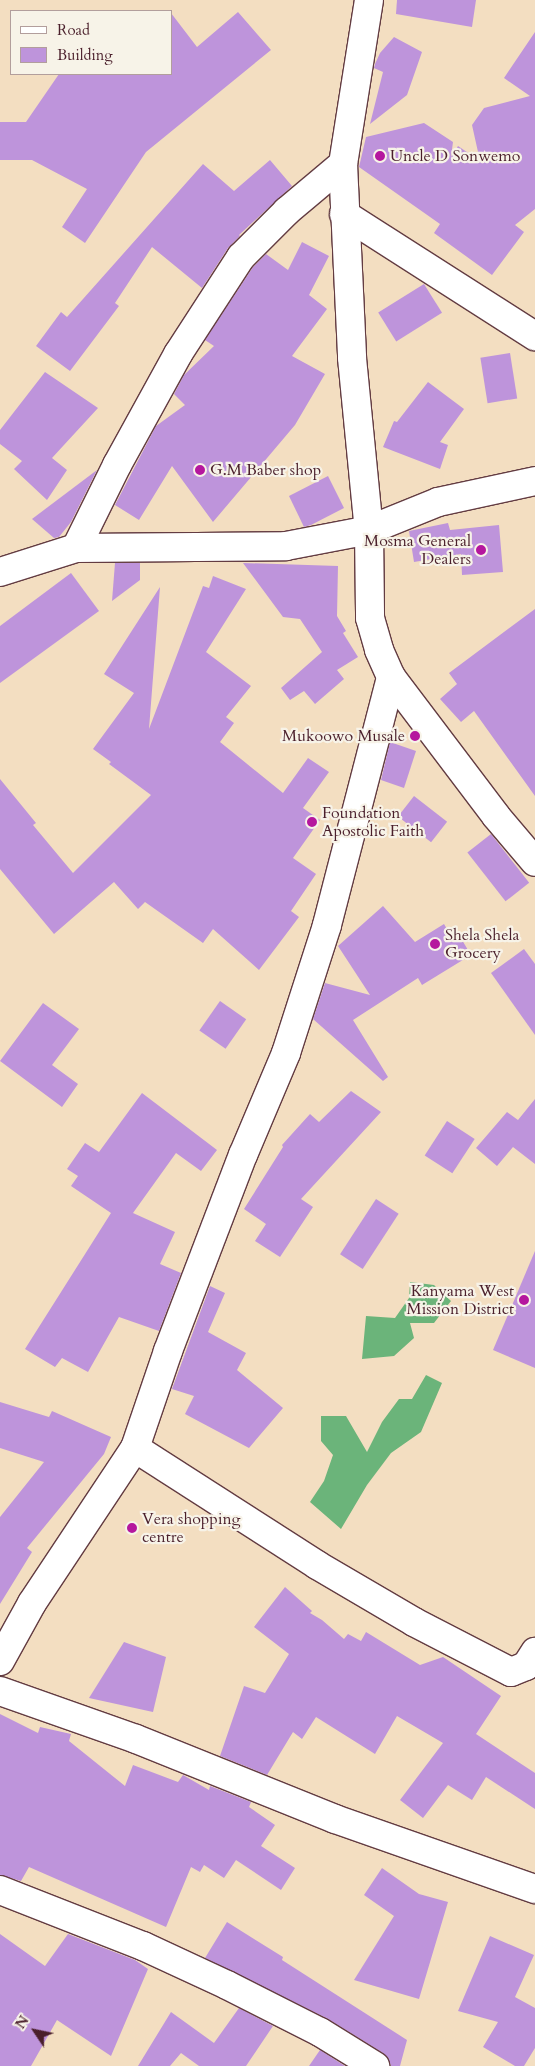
<!DOCTYPE html>
<style>
body{margin:0}
#map{position:relative;width:535px;height:2066px;overflow:hidden;background:#f3dec1;font-family:Cardo,serif}
div>[style]{position:absolute}
[style*='--x']{left:calc(var(--x)*1px);top:calc(var(--y)*1px);width:calc(var(--w)*1px);rotate:calc(var(--a)*1deg)}
.forest>*{inset:0;background:#6bb47a}
.building>*{inset:0;background:#be94db;transform-origin:0 0}
.roads{filter:drop-shadow(1px 0 #633c42) drop-shadow(-1px 0 #633c42) drop-shadow(0 1px #633c42) drop-shadow(0 -1px #633c42)}
.minor>*{height:28px;margin:-14px;padding:0 14px;transform-origin:14px;border-radius:14px;background:#fff}
.dots>*{width:14px;height:14px;translate:-50% -50%;box-sizing:border-box;border:2px solid #f7f3e8;border-radius:50%}
span{translate:-50% -50%;white-space:nowrap;text-align:center;line-height:1.15;-webkit-text-stroke:4.5px #f7f3e8;paint-order:stroke}
.poi-label{font-size:16px;color:#4a1f2b}
.left{translate:0 -50%;text-align:left}
.right{translate:-100% -50%;text-align:right}
.legend{position:absolute;left:10px;top:10px;width:162px;height:65px;box-sizing:border-box;background:#f7f3e8;border:1px solid #b29e9c;margin:0;padding:6px 9px;list-style:none;font-size:15px;color:#4a1f2b}
.legend li{display:flex;align-items:center;gap:10px;height:25px}
.legend b{width:25px;border:1px solid #b29e9c}
.north{position:absolute;left:10px;top:2006px;width:50px;height:50px;-webkit-text-stroke:4px #f7f3e8;paint-order:stroke;rotate:304deg;font-size:14px;font-weight:700;line-height:20px;text-align:center;color:#4a1f2b}
.north::after{content:'';display:block;margin:auto;width:18px;height:22px;background:#4a1f2b;clip-path:polygon(50% 0,100% 100%,50% 72%,0 100%)}
</style>
<div id="map">
<div class="forest">
<div style="clip-path:polygon(410px 1282px,434px 1285px,451px 1301px,434px 1323px,410px 1323px,414px 1338px,394px 1356px,362px 1359px,366px 1316px,395px 1318px,409px 1298px)"></div>
<div style="clip-path:polygon(426px 1375px,442px 1383px,421px 1432px,391px 1453px,367px 1485px,341px 1529px,310px 1502px,324px 1481px,333px 1455px,321px 1441px,321px 1416px,346px 1416px,367px 1452px,382px 1422px,399px 1399px,412px 1399px)"></div>
</div>
<div class="building">
<div style="clip-path:polygon(397px 0,476px 0,472px 27px,396px 14px)"></div>
<div style="clip-path:polygon(238px 12px,271px 50px,146px 152px,85px 243px,62px 227px,87px 189px,32px 160px,0 160px,0 122px,26px 122px,59px 74px,171px 74px,171px 13px,197px 47px)"></div>
<div style="clip-path:polygon(535px 32px,535px 209px,515px 225px,524px 232px,492px 275px,434px 233px,440px 224px,359px 167px,366px 137px,424px 123px,453px 142px,451px 157px,458px 146px,480px 161px,472px 125px,484px 108px,530px 96px,504px 78px)"></div>
<div style="clip-path:polygon(394px 37px,422px 52px,407px 95px,370px 124px,383px 72px,374px 68px,375px 64px,380px 53px)"></div>
<div style="clip-path:polygon(270px 160px,292px 186px,239px 235px,240px 236px,228px 248px,202px 288px,152px 247px,115px 303px,119px 306px,70px 371px,36px 346px,61px 312px,67px 317px,203px 164px,234px 191px)"></div>
<div style="clip-path:polygon(302px 242px,329px 256px,309px 295px,327px 309px,292px 356px,325px 374px,295px 425px,213px 522px,172px 466px,139px 520px,115px 505px,156px 426px,185px 405px,174px 394px,184px 375px,214px 346px,205px 340px,253px 267px,266px 254px,288px 270px)"></div>
<div style="left:424px;top:284px;width:34px;height:54px;rotate:58deg"></div>
<div style="left:510px;top:353px;width:46px;height:30px;rotate:81deg"></div>
<div style="clip-path:polygon(45px 372px,98px 408px,52px 458px,67px 470px,47px 500px,14px 469px,22px 461px,0 444px,0 430px)"></div>
<div style="clip-path:polygon(428px 382px,464px 409px,440px 442px,448px 445px,440px 469px,383px 447px,394px 421px,397px 422px)"></div>
<div style="clip-path:polygon(97px 470px,71px 522px,59px 537px,54px 538px,32px 519px)"></div>
<div style="clip-path:polygon(328px 476px,344px 508px,311px 525px,304px 527px,289px 496px)"></div>
<div style="clip-path:polygon(448px 523px,450px 530px,499px 525px,503px 572px,462px 575px,461px 554px,414px 562px,409px 531px)"></div>
<div style="clip-path:polygon(115px 563px,140px 563px,140px 580px,112px 601px)"></div>
<div style="clip-path:polygon(243px 563px,338px 566px,337px 616px,346px 631px,343px 633px,358px 657px,337px 670px,344px 679px,315px 704px,304px 691px,290px 700px,281px 688px,322px 652px,300px 619px,283px 617px)"></div>
<div style="clip-path:polygon(71px 573px,99px 611px,0 683px,0 626px)"></div>
<div style="clip-path:polygon(213px 576px,246px 589px,206px 652px,251px 686px,226px 717px,234px 723px,220px 742px,283px 793px,308px 758px,329px 772px,303px 808px,320px 820px,293px 858px,316px 874px,291px 911px,299px 917px,259px 970px,213px 929px,203px 943px,145px 902px,138px 909px,114px 882px,54px 934px,0 869px,0 779px,36px 823px,33px 825px,73px 873px,151px 795px,109px 764px,111px 762px,93px 749px,134px 693px,104px 674px,160px 587px,149px 729px,203px 586px,209px 588px)"></div>
<div style="clip-path:polygon(535px 609px,535px 796px,474px 711px,461px 722px,440px 699px,457px 684px,449px 673px)"></div>
<div style="clip-path:polygon(390px 742px,416px 751px,404px 788px,381px 780px)"></div>
<div style="left:414px;top:796px;width:42px;height:26px;rotate:38deg"></div>
<div style="left:491px;top:834px;width:62px;height:30px;rotate:52deg"></div>
<div style="clip-path:polygon(383px 906px,415px 942px,444px 924px,450px 934px,456px 930px,471px 955px,422px 985px,418px 978px,353px 1020px,388px 1077px,383px 1081px,313px 1019px,325px 983px,370px 995px,338px 946px)"></div>
<div style="clip-path:polygon(524px 949px,535px 964px,535px 1035px,491px 973px)"></div>
<div style="left:220px;top:1001px;width:32px;height:36px;rotate:35deg"></div>
<div style="clip-path:polygon(43px 1003px,79px 1029px,52px 1065px,78px 1084px,62px 1107px,0 1061px)"></div>
<div style="clip-path:polygon(351px 1091px,381px 1112px,301px 1199px,313px 1207px,280px 1257px,255px 1241px,266px 1224px,244px 1209px,283px 1147px,282px 1145px,310px 1114px,319px 1122px)"></div>
<div style="clip-path:polygon(142px 1093px,217px 1150px,201px 1171px,176px 1153px,133px 1213px,175px 1232px,160px 1264px,181px 1273px,159px 1331px,119px 1317px,88px 1372px,62px 1358px,55px 1367px,25px 1349px,111px 1213px,71px 1186px,78px 1176px,67px 1169px,85px 1143px,99px 1152px)"></div>
<div style="clip-path:polygon(535px 1099px,535px 1164px,513px 1147px,497px 1166px,476px 1148px,507px 1112px,518px 1120px)"></div>
<div style="left:447px;top:1121px;width:33px;height:41px;rotate:33deg"></div>
<div style="left:376px;top:1199px;width:27px;height:66px;rotate:33deg"></div>
<div style="clip-path:polygon(535px 1251px,535px 1368px,493px 1350px)"></div>
<div style="clip-path:polygon(210px 1286px,225px 1293px,208px 1332px,246px 1353px,237px 1370px,283px 1408px,249px 1448px,185px 1414px,194px 1396px,172px 1389px)"></div>
<div style="clip-path:polygon(0 1402px,49px 1417px,52px 1411px,111px 1437px,104px 1454px,27px 1548px,32px 1552px,0 1604px,0 1517px,44px 1462px,0 1448px)"></div>
<div style="clip-path:polygon(285px 1587px,312px 1611px,310px 1613px,322px 1620px,344px 1639px,348px 1634px,361px 1641px,366px 1632px,420px 1665px,443px 1657px,501px 1696px,476px 1734px,535px 1773px,535px 1809px,486px 1777px,472px 1800px,448px 1785px,423px 1818px,400px 1800px,443px 1743px,397px 1716px,375px 1754px,316px 1717px,302px 1739px,293px 1732px,267px 1775px,220px 1756px,244px 1686px,265px 1693px,289px 1654px,254px 1627px)"></div>
<div style="clip-path:polygon(124px 1642px,166px 1657px,153px 1712px,89px 1698px)"></div>
<div style="clip-path:polygon(0 1714px,38px 1733px,40px 1727px,71px 1734px,69px 1741px,125px 1786px,133px 1765px,178px 1782px,183px 1775px,209px 1790px,210px 1786px,251px 1802px,249px 1807px,275px 1825px,261px 1846px,295px 1868px,281px 1890px,236px 1860px,224px 1878px,204px 1865px,200px 1872px,191px 1867px,166px 1927px,29px 1867px,21px 1881px,0 1875px)"></div>
<div style="clip-path:polygon(382px 1868px,419px 1894px,448px 1902px,419px 1999px,354px 1980px,394px 1916px,364px 1895px)"></div>
<div style="clip-path:polygon(227px 1922px,283px 1957px,282px 1960px,407px 2040px,400px 2066px,391px 2066px,388px 2058px,383px 2053px,328px 2019px,205px 1958px)"></div>
<div style="clip-path:polygon(0 1934px,45px 1966px,68px 1934px,135px 1960px,148px 1969px,111px 2056px,57px 2020px,31px 2066px,0 2066px)"></div>
<div style="clip-path:polygon(490px 1936px,534px 1955px,515px 1997px,535px 2008px,535px 2048px,524px 2066px,515px 2066px,483px 2047px,498px 2022px,458px 2011px)"></div>
<div style="clip-path:polygon(239px 2008px,273px 2026px,246px 2066px,199px 2066px,181px 2053px,170px 2066px,138px 2066px,171px 2012px,214px 2043px)"></div>
<div style="clip-path:polygon(320px 2050px,345px 2066px,309px 2066px)"></div>
</div>
<div class="roads">
<div class="minor">
<div style="--x:369;--y:0;--w:166;--a:99"></div>
<div style="--x:343;--y:164;--w:194;--a:87.3"></div>
<div style="--x:352;--y:358;--w:173;--a:84.4"></div>
<div style="--x:369;--y:530;--w:88;--a:89.3"></div>
<div style="--x:370;--y:618;--w:33;--a:74"></div>
<div style="--x:379;--y:650;--w:30;--a:66"></div>
<div style="--x:391;--y:677;--w:174;--a:52.9"></div>
<div style="--x:496;--y:816;--w:60;--a:49.7"></div>
<div style="--x:344;--y:214;--w:227;--a:32.6"></div>
<div style="--x:76;--y:548;--w:93;--a:-63.7"></div>
<div style="--x:117;--y:465;--w:127;--a:-61.2"></div>
<div style="--x:178;--y:354;--w:116;--a:-57"></div>
<div style="--x:241;--y:257;--w:65;--a:-45"></div>
<div style="--x:287;--y:211;--w:73;--a:-40"></div>
<div style="--x:0;--y:572;--w:80;--a:-17.5"></div>
<div style="--x:76;--y:548;--w:210;--a:-0.5"></div>
<div style="--x:286;--y:546;--w:85;--a:-10.9"></div>
<div style="--x:369;--y:530;--w:74;--a:-22.1"></div>
<div style="--x:438;--y:502;--w:99;--a:-12.2"></div>
<div style="--x:135;--y:1448;--w:216;--a:32.7"></div>
<div style="--x:317;--y:1565;--w:113;--a:30.4"></div>
<div style="--x:414;--y:1622;--w:109;--a:27.3"></div>
<div style="--x:511;--y:1672;--w:16;--a:-22"></div>
<div style="--x:526;--y:1666;--w:17;--a:-57"></div>
<div style="--x:0;--y:1661;--w:66;--a:-61.1"></div>
<div style="--x:32;--y:1603;--w:186;--a:-56.4"></div>
<div style="--x:135;--y:1448;--w:102;--a:-71.2"></div>
<div style="--x:168;--y:1351;--w:210;--a:-69.1"></div>
<div style="--x:243;--y:1155;--w:111;--a:-67.1"></div>
<div style="--x:286;--y:1053;--w:134;--a:-72.2"></div>
<div style="--x:327;--y:925;--w:256;--a:-75.5"></div>
<div style="--x:0;--y:1691;--w:144;--a:19.4"></div>
<div style="--x:136;--y:1739;--w:214;--a:21.9"></div>
<div style="--x:335;--y:1819;--w:212;--a:19.3"></div>
<div style="--x:0;--y:1890;--w:154;--a:21.4"></div>
<div style="--x:143;--y:1946;--w:93;--a:24.9"></div>
<div style="--x:227;--y:1985;--w:104;--a:26.8"></div>
<div style="--x:320;--y:2032;--w:65;--a:31.7"></div>
</div>
</div>
<div class="dots">
<div style="left:380px;top:156px;background:#b5179e"></div>
<div style="left:200px;top:470px;background:#b5179e"></div>
<div style="left:481px;top:550px;background:#b5179e"></div>
<div style="left:415px;top:736px;background:#b5179e"></div>
<div style="left:312px;top:822px;background:#b5179e"></div>
<div style="left:435px;top:944px;background:#b5179e"></div>
<div style="left:524px;top:1300px;background:#b5179e"></div>
<div style="left:132px;top:1528px;background:#b5179e"></div>
</div>
<div class="poi-label">
<span class="left" style="left:390px;top:156px">Uncle D Sonwemo</span>
<span class="left" style="left:210px;top:470px">G.M Baber shop</span>
<span class="right" style="left:471px;top:550px">Mosma General<br>Dealers</span>
<span class="right" style="left:405px;top:736px">Mukoowo Musale</span>
<span class="left" style="left:322px;top:822px">Foundation<br>Apostolic Faith</span>
<span class="left" style="left:445px;top:944px">Shela Shela<br>Grocery</span>
<span class="right" style="left:514px;top:1300px">Kanyama West<br>Mission District</span>
<span class="left" style="left:142px;top:1528px">Vera shopping<br>centre</span>
</div>
<ul class="legend">
<li><b style="height:6px;background:#fff"></b>Road</li>
<li><b style="height:14px;background:#be94db"></b>Building</li>
</ul>
<div class="north">N</div>
</div>
